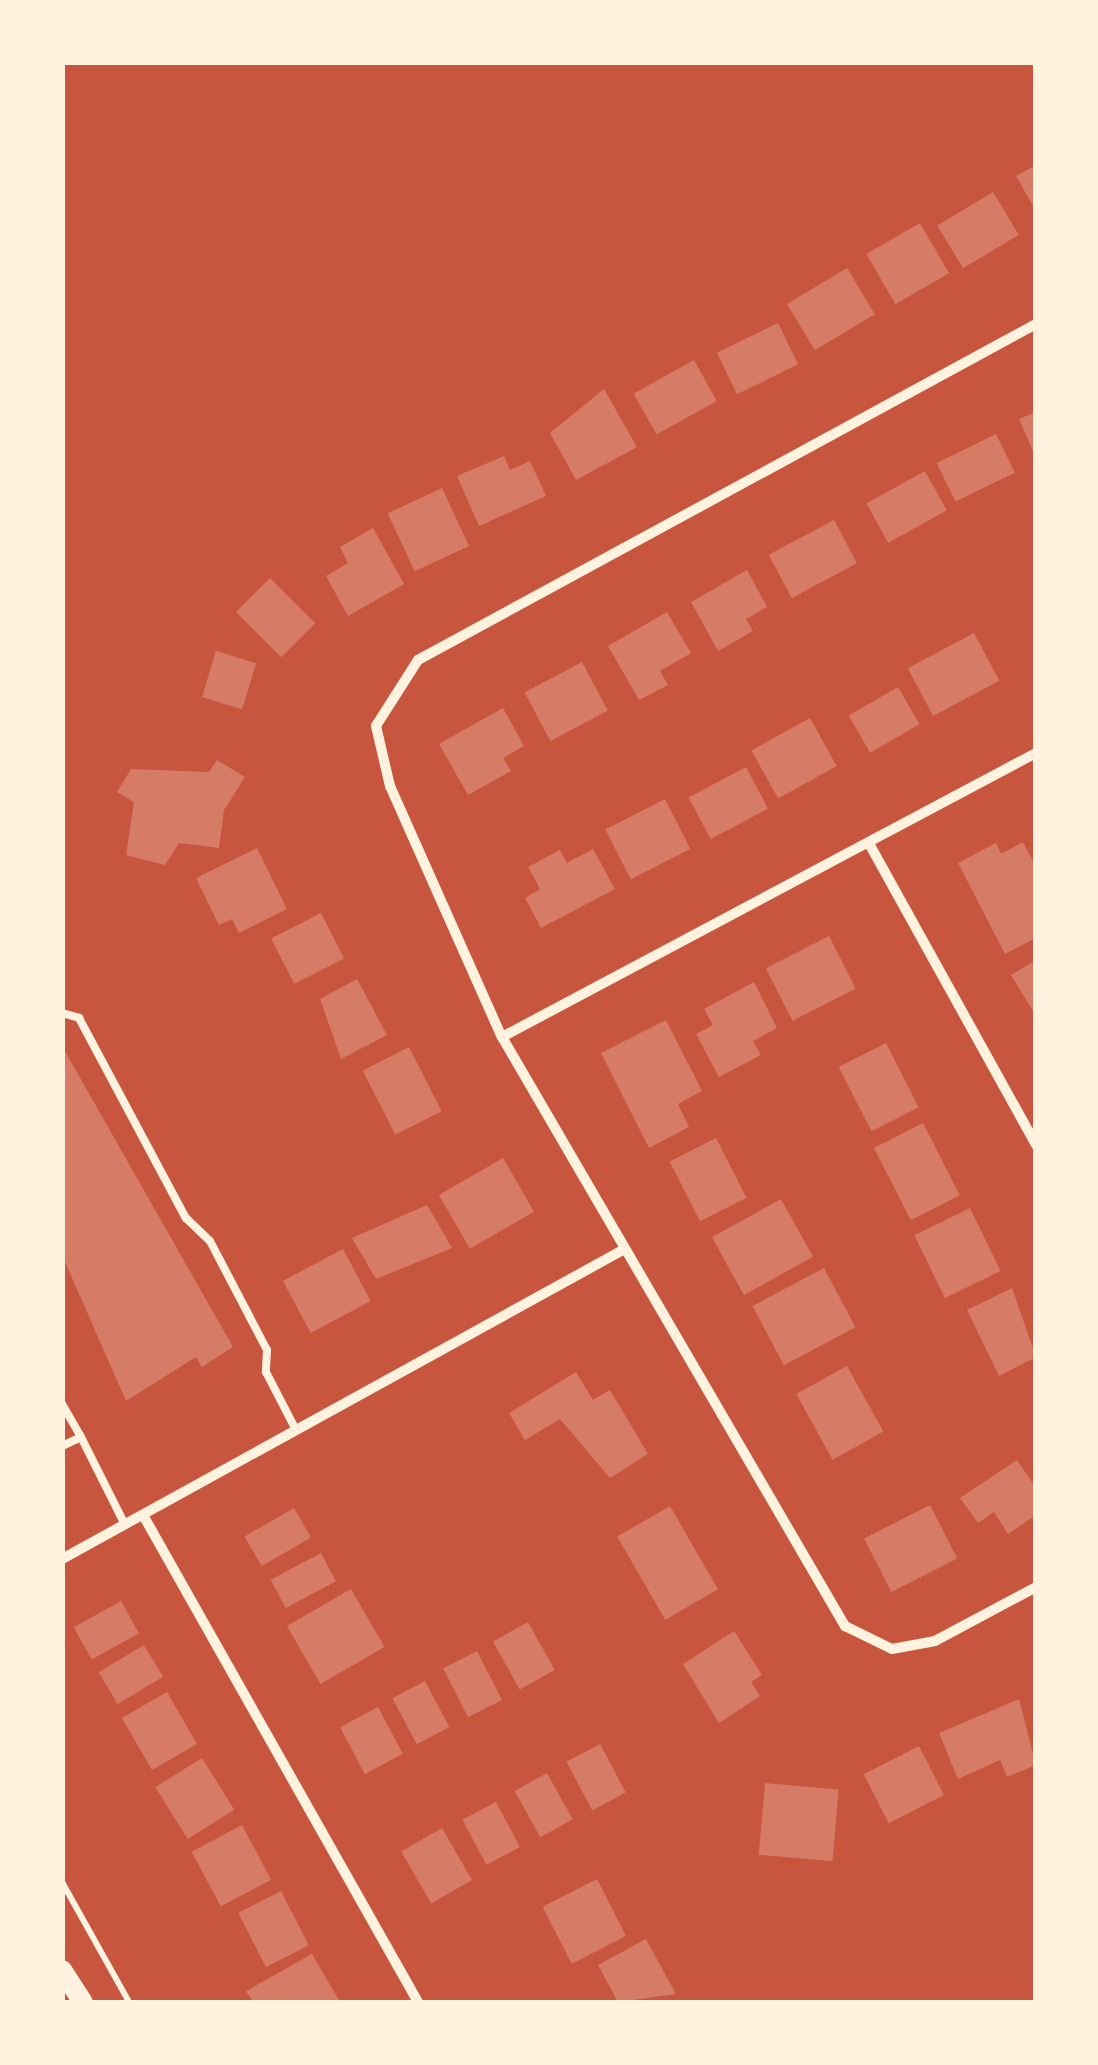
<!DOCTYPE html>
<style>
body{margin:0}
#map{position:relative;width:1098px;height:2065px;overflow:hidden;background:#c8553d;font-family:Ubuntu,sans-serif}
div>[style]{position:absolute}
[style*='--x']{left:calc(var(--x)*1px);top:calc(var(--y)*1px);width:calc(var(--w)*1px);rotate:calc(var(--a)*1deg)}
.building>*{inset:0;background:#d67c66;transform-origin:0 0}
.path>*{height:6px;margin:-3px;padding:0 3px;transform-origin:3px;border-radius:3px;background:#fff3e0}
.service>*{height:8px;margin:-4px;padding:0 4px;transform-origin:4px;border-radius:4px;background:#fff3e0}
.minor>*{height:10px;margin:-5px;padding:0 5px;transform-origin:5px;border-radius:5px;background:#fff3e0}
.secondary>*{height:20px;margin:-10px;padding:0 10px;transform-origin:10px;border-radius:10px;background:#fff3e0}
span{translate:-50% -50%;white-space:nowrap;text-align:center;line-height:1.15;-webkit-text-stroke:8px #fff3e0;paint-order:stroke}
.frame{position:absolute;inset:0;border:65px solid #fff3e0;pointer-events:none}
</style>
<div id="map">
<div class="building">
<div style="clip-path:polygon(1036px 165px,1036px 211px,1016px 176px)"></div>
<div style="left:993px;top:192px;width:50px;height:65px;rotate:59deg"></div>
<div style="left:920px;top:223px;width:58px;height:62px;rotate:60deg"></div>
<div style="left:847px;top:268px;width:54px;height:70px;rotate:59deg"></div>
<div style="left:778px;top:323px;width:46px;height:68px;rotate:64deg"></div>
<div style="left:694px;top:360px;width:47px;height:69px;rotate:61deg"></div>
<div style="clip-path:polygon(604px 389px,637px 447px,576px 480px,550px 433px)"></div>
<div style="clip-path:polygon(1036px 412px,1036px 458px,1019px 419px)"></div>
<div style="left:996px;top:434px;width:43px;height:66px;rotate:64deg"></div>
<div style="clip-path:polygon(504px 456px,510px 470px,530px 461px,546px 496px,479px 526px,457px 476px)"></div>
<div style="left:925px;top:471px;width:45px;height:67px;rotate:61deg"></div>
<div style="left:442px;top:488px;width:64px;height:60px;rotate:65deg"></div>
<div style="left:834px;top:520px;width:49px;height:74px;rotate:62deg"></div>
<div style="clip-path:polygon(373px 528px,404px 584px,348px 616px,326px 576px,348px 563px,340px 547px)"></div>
<div style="clip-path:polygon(747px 570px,767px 607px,746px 619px,753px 631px,718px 651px,691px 602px)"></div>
<div style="left:270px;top:578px;width:64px;height:48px;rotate:45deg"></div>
<div style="clip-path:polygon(667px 612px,691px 653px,660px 671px,668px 685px,639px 700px,608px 646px)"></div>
<div style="left:974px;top:633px;width:54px;height:75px;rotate:62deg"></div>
<div style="left:216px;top:651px;width:42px;height:48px;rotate:17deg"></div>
<div style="left:582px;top:662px;width:55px;height:65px;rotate:62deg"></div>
<div style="left:898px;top:687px;width:43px;height:57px;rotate:60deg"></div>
<div style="clip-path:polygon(503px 708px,524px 746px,503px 758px,511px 771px,468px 795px,439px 744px)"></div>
<div style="left:810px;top:718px;width:55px;height:67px;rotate:61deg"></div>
<div style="clip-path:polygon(217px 760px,245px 777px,224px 810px,219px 848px,179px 843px,165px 865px,126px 855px,134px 802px,117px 792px,131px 769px,209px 772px)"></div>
<div style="left:746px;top:767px;width:47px;height:65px;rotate:62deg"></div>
<div style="left:665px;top:799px;width:56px;height:67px;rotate:63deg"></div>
<div style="clip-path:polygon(1023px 842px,1036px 867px,1036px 938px,1005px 954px,958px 863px,996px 843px,1001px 854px)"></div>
<div style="clip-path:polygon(257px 848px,287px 909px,239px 933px,232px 919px,219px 925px,196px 878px)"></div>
<div style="clip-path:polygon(593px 849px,615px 889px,541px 928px,525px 898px,540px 889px,528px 867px,560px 850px,567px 863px)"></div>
<div style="left:321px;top:913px;width:51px;height:56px;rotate:63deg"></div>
<div style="left:829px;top:936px;width:59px;height:71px;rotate:63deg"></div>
<div style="clip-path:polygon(1036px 960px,1036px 1016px,1011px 975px)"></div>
<div style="clip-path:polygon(357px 979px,387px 1035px,341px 1059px,320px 999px)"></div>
<div style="clip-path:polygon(754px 982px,777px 1028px,753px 1041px,761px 1055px,719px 1077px,696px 1034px,713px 1025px,704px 1009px)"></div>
<div style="clip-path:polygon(666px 1020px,702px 1091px,678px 1104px,689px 1127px,649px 1148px,601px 1053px)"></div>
<div style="left:886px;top:1043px;width:72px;height:53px;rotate:63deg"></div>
<div style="clip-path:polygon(62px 1046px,233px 1347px,202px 1367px,196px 1357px,126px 1401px,62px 1255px)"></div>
<div style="left:409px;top:1047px;width:72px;height:52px;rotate:63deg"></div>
<div style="left:923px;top:1123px;width:81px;height:55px;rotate:63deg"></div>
<div style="left:716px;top:1138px;width:67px;height:52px;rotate:63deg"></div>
<div style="left:503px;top:1158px;width:62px;height:74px;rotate:60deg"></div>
<div style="left:781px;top:1199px;width:66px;height:79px;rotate:61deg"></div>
<div style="clip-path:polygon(427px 1205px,452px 1248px,376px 1279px,352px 1238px)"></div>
<div style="left:970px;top:1208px;width:70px;height:62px;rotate:64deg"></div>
<div style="left:343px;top:1249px;width:59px;height:68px;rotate:62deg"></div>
<div style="left:824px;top:1268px;width:67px;height:81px;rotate:62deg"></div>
<div style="clip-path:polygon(1012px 1288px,1036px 1357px,999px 1376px,967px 1310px)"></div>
<div style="left:847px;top:1366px;width:75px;height:58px;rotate:61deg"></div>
<div style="clip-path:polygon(576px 1372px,593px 1400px,610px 1390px,648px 1454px,610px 1478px,560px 1419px,525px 1440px,509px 1413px)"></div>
<div style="clip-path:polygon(1017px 1460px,1036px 1488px,1036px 1515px,1008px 1534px,994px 1512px,978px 1523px,960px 1498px)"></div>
<div style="left:930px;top:1505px;width:60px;height:74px;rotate:63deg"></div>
<div style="left:670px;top:1506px;width:96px;height:61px;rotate:60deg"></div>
<div style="left:294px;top:1508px;width:34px;height:57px;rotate:60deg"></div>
<div style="left:321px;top:1553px;width:32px;height:57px;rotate:62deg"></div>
<div style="left:351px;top:1589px;width:67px;height:74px;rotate:60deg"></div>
<div style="left:121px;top:1601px;width:37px;height:54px;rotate:61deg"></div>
<div style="left:528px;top:1622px;width:55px;height:40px;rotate:61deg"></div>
<div style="clip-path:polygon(734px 1631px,762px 1675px,751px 1682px,760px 1696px,719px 1723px,683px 1664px)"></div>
<div style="left:144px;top:1645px;width:37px;height:53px;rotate:59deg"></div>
<div style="left:477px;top:1651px;width:55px;height:38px;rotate:63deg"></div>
<div style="left:425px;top:1681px;width:52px;height:37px;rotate:62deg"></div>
<div style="left:167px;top:1692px;width:60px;height:52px;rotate:60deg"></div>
<div style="clip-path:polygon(1019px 1699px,1036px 1765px,1007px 1777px,1000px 1760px,958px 1779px,939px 1733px)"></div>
<div style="left:378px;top:1707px;width:53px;height:43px;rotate:62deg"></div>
<div style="left:600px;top:1744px;width:55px;height:38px;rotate:62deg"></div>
<div style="left:919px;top:1746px;width:55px;height:62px;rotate:63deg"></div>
<div style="left:202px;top:1758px;width:61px;height:55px;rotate:58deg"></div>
<div style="left:547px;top:1773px;width:53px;height:37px;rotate:61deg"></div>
<div style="left:765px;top:1783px;width:74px;height:72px;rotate:5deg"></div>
<div style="left:496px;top:1802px;width:51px;height:38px;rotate:62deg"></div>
<div style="left:242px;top:1825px;width:62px;height:57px;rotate:62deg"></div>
<div style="left:442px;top:1828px;width:60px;height:47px;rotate:60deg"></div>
<div style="left:597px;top:1879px;width:64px;height:61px;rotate:63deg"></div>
<div style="left:281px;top:1891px;width:61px;height:48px;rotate:63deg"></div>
<div style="clip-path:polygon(646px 1939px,676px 1994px,618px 2002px,598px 1965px)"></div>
<div style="clip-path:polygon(312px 1954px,340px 2002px,253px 2002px,246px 1991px)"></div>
</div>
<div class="path">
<div style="--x:62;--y:1882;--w:137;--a:60.8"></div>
</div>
<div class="service">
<div style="--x:62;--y:1013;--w:18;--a:16"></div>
<div style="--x:79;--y:1018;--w:227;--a:61.9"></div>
<div style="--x:186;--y:1218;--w:33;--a:44"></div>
<div style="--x:210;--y:1241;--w:123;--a:62.4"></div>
<div style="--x:267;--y:1350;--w:22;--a:93"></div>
<div style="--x:266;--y:1372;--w:65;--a:62.7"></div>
<div style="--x:62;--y:1404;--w:38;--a:60"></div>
<div style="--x:62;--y:1446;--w:21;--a:-25"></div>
<div style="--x:81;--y:1437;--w:98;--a:63.4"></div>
</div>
<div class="minor">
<div style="--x:1036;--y:324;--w:703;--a:151.47"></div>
<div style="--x:418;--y:660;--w:78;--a:122.5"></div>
<div style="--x:376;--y:726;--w:62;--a:76.9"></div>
<div style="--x:390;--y:786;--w:275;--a:66"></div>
<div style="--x:502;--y:1037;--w:682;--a:59.79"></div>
<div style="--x:845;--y:1626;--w:52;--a:26.1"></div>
<div style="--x:892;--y:1649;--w:44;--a:-10.5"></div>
<div style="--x:935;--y:1641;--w:115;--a:-28.1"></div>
<div style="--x:871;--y:847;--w:341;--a:61"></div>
<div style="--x:502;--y:1037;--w:605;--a:-28.01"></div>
<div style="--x:143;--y:1515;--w:559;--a:60.55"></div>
<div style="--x:62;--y:1559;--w:640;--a:-28.85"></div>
</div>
<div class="secondary">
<div style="--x:62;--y:1970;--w:38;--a:57"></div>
</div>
<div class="frame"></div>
</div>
